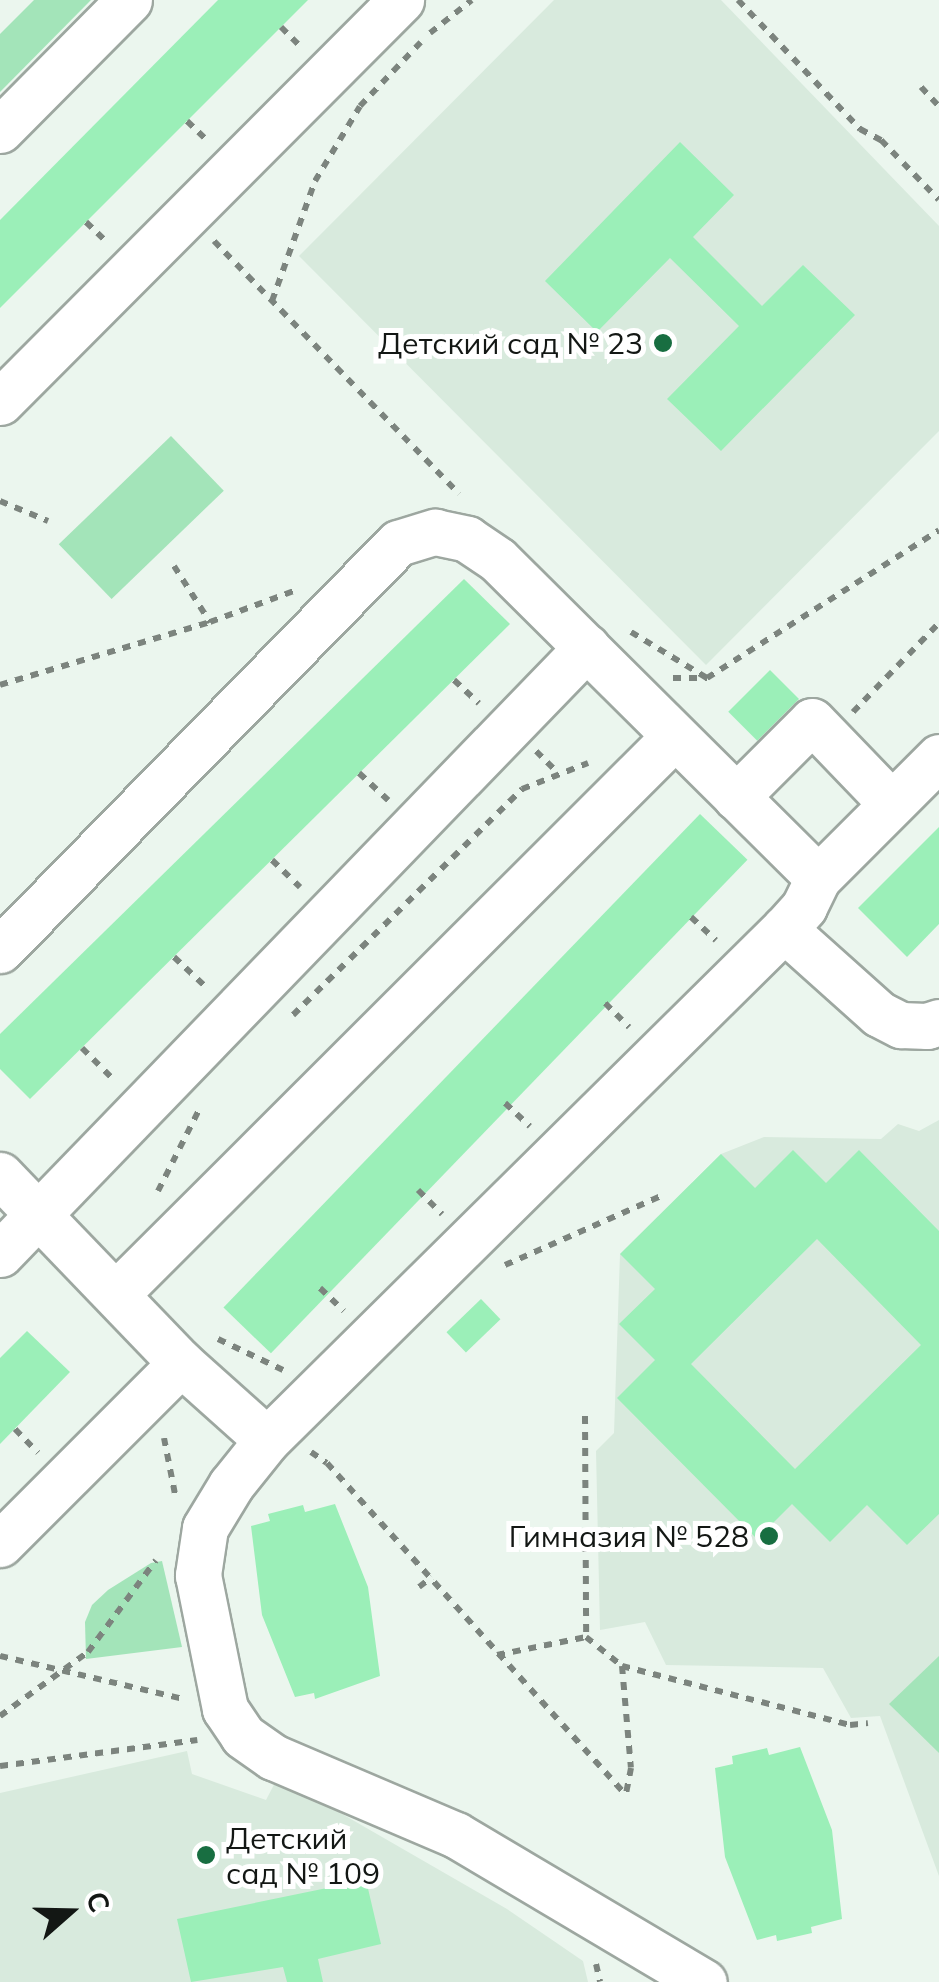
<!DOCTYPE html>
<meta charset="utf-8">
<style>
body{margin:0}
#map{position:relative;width:939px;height:1982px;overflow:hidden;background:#ebf6ee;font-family:Mulish,sans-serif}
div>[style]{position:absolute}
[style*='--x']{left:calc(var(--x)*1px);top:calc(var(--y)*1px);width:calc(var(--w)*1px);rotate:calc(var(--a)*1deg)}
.built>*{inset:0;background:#d8eadd}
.green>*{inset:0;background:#a3e4b9;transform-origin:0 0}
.building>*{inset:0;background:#9befb8;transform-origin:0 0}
.path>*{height:6px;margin-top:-3px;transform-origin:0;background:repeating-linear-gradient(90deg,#7c847e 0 8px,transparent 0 16px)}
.roads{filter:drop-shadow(2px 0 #9da7a0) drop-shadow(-2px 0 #9da7a0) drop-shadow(0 2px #9da7a0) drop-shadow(0 -2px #9da7a0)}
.minor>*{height:45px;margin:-22.5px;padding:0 22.5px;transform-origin:22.5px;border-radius:22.5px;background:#fff}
.dots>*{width:28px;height:28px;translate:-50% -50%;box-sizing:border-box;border:5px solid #fff;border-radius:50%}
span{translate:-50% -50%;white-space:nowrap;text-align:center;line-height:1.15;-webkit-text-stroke:10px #fff;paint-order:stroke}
.poi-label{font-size:30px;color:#131714}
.right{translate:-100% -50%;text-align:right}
.left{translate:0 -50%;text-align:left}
.north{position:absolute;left:20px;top:1862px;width:100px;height:100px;-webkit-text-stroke:8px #fff;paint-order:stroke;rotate:70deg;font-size:28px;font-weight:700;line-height:40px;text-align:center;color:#131714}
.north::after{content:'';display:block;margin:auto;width:35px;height:45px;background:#131714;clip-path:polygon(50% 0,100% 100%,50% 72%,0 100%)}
</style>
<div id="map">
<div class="built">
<div style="clip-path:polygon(554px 0,721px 0,939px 226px,939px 431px,706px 665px,299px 256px)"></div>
<div style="clip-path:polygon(939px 1120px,939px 1876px,880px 1716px,851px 1718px,823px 1668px,666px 1665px,645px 1622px,600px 1630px,596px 1451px,614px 1433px,620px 1254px,721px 1154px,764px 1137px,881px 1139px,898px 1124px,919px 1131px)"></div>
<div style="clip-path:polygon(187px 1751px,192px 1774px,266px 1800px,278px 1777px,507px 1909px,583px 1961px,588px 1982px,0 1982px,0 1793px)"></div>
</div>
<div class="green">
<div style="clip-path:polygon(34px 0,91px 0,0 92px,0 34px)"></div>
<div style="left:171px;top:436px;width:76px;height:156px;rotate:46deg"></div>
<div style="clip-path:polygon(162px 1561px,182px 1647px,86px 1659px,85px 1622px,92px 1605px,108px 1590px,151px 1563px)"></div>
<div style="clip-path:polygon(939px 1656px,939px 1753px,889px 1704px)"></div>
</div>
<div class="building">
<div style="clip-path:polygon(218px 0,308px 0,0 308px,0 220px)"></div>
<div style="clip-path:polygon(680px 142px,734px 195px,693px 237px,762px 306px,803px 265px,855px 315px,721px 451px,667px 399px,739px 326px,670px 258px,597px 332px,545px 281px)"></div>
<div style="clip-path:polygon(464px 579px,510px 624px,30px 1099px,0 1069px,0 1034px)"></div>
<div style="left:770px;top:670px;width:41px;height:59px;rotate:45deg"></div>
<div style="left:700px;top:814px;width:66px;height:686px;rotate:44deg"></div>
<div style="clip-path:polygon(939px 827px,939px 924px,907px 957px,858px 908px)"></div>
<div style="clip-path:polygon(evenodd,793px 1150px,826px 1183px,859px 1150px,939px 1231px,939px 1514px,907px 1545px,867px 1505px,830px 1542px,792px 1504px,757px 1539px,617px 1398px,655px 1360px,619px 1324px,655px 1289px,620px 1254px,721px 1154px,755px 1188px,793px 1150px,817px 1239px,921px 1345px,795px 1469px,691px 1364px,817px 1239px)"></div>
<div style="left:481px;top:1299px;width:28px;height:48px;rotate:46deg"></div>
<div style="clip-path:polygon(27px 1331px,70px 1372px,0 1444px,0 1358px)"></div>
<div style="clip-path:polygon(335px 1504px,368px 1587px,380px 1676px,315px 1699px,314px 1693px,295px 1697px,262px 1615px,251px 1526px,270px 1521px,268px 1514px,303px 1505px,305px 1512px)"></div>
<div style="clip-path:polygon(800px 1747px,832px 1830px,842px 1919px,811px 1927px,812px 1933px,777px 1941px,776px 1935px,757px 1940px,725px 1857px,715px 1768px,733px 1764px,732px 1756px,767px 1748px,769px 1755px)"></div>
<div style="clip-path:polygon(366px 1880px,381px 1944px,318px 1959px,323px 1982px,287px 1982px,283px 1967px,191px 1982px,177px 1919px)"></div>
</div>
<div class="path">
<div style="--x:738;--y:0;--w:178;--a:46.6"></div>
<div style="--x:860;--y:129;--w:24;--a:28"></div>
<div style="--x:881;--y:140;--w:83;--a:46"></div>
<div style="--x:281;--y:27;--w:28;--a:45"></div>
<div style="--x:430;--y:33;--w:53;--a:-38.2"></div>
<div style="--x:921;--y:87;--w:26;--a:47"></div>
<div style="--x:187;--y:121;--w:29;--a:44"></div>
<div style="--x:86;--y:222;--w:29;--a:44"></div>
<div style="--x:214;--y:241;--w:352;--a:45.9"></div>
<div style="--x:272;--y:301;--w:127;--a:-70.3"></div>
<div style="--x:315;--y:181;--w:87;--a:-59"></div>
<div style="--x:360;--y:106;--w:88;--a:-46.4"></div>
<div style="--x:0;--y:501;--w:52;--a:22.6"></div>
<div style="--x:174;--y:566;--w:67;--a:57.3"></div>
<div style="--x:631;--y:632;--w:89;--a:31.2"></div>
<div style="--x:673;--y:678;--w:34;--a:0"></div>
<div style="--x:707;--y:678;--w:275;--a:-32.5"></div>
<div style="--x:454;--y:680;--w:34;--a:43"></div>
<div style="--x:0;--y:685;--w:219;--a:-16.7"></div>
<div style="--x:210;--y:622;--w:90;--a:-20.3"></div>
<div style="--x:853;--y:712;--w:124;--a:-46"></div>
<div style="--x:536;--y:751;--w:31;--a:45"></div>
<div style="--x:359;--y:773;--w:40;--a:43"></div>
<div style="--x:272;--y:860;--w:39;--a:44"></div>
<div style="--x:691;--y:917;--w:34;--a:43"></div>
<div style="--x:174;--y:957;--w:44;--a:43.2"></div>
<div style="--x:605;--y:1003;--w:34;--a:45"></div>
<div style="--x:293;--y:1015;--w:322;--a:-44.6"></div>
<div style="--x:522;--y:789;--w:71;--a:-21.5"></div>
<div style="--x:82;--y:1048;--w:44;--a:45"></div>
<div style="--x:505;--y:1103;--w:34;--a:43"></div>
<div style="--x:418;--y:1190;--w:34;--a:45"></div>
<div style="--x:158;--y:1191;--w:93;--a:-63.2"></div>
<div style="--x:505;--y:1265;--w:173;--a:-23.9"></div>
<div style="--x:320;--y:1288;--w:33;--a:44"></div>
<div style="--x:218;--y:1339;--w:72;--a:25.5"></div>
<div style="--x:585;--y:1416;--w:221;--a:89.7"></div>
<div style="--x:15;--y:1429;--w:33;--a:46"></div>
<div style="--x:164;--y:1438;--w:62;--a:78.9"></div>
<div style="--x:311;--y:1452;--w:19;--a:35"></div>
<div style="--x:327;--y:1463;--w:447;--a:48"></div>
<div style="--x:419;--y:1587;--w:16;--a:-38"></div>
<div style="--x:497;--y:1655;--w:91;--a:-11.4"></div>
<div style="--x:586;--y:1637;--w:46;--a:38.9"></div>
<div style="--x:622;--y:1666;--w:102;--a:85"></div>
<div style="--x:631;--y:1768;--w:25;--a:101"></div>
<div style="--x:0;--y:1656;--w:189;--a:13.2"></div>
<div style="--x:622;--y:1666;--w:236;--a:14.5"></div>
<div style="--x:850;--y:1725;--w:18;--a:-6"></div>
<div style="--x:0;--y:1716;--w:109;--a:-36"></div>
<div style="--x:88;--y:1652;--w:114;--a:-53.5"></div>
<div style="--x:0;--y:1766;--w:199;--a:-7.5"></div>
<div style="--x:596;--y:1964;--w:18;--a:77"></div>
</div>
<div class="roads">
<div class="minor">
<div style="--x:0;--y:130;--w:183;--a:-45.2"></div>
<div style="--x:0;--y:402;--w:568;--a:-45.07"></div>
<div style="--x:736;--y:797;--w:107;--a:-45"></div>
<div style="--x:812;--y:721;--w:115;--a:46.1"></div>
<div style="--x:818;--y:878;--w:171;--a:-45"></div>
<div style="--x:0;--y:950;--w:569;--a:-45.64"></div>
<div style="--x:398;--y:543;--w:39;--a:-17"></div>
<div style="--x:435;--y:532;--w:33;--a:12"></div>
<div style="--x:467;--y:539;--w:37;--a:34"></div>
<div style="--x:498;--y:560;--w:451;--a:44.8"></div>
<div style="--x:818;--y:878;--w:32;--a:116"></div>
<div style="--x:804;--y:907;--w:30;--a:132"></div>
<div style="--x:0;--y:1175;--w:261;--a:46.1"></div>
<div style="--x:181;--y:1363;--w:115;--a:41.8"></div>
<div style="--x:267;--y:1440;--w:727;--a:-44.67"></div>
<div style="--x:784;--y:929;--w:127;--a:41.8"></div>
<div style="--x:879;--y:1014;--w:25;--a:27"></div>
<div style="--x:901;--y:1025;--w:26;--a:2"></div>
<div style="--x:927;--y:1026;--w:13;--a:-18"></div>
<div style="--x:0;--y:1254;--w:844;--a:-45.96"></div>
<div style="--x:117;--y:1293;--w:788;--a:-44.95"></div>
<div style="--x:267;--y:1440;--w:58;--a:128.7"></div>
<div style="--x:231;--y:1485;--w:50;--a:121.2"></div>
<div style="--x:205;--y:1528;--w:48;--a:98.5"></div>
<div style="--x:198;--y:1575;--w:137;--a:78.6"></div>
<div style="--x:225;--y:1709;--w:32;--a:56"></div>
<div style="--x:243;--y:1736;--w:37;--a:35"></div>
<div style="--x:273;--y:1757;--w:199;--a:23.1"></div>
<div style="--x:456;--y:1835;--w:288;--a:30.7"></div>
<div style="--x:0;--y:1544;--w:256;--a:-45"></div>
</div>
</div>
<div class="dots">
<div style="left:663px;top:343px;background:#186e41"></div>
<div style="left:769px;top:1536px;background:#186e41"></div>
<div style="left:206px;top:1855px;background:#186e41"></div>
</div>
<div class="poi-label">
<span class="right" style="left:643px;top:343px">Детский сад № 23</span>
<span class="right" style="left:749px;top:1536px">Гимназия № 528</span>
<span class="left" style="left:226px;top:1855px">Детский<br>сад № 109</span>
</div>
<div class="north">С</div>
</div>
